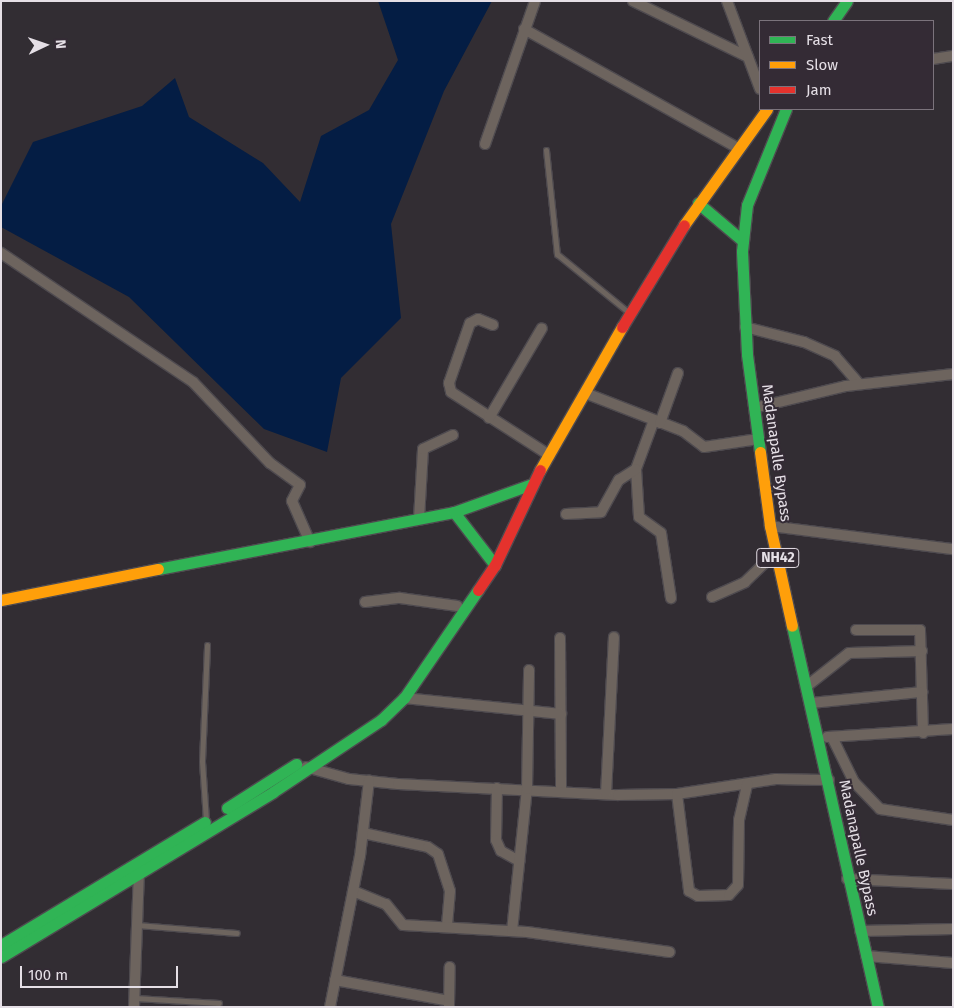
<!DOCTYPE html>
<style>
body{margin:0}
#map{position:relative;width:954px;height:1008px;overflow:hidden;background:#322d33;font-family:"Fira Sans",sans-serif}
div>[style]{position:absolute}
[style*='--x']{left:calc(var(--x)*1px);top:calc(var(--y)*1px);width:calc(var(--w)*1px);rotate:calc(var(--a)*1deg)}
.water>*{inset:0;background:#041d44}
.roads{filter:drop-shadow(1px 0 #4e4a4f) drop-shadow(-1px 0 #4e4a4f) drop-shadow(0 1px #4e4a4f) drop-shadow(0 -1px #4e4a4f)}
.lane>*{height:5px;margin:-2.5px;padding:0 2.5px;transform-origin:2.5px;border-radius:2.5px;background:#6d645e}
.street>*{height:10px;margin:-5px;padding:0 5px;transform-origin:5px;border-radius:5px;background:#6d645e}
.fast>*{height:11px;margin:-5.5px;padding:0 5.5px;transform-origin:5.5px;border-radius:5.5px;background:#30b455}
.slow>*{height:11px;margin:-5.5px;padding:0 5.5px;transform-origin:5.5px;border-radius:5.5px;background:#ff9f0a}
.jam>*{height:11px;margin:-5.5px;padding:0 5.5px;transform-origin:5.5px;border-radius:5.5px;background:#e5322d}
span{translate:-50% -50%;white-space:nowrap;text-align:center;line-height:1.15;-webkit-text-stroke:4px #342b35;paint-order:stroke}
.shield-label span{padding:1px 4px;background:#342b35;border:1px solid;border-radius:4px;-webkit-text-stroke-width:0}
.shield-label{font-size:14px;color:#e5dfe6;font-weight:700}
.street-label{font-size:15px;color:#e5dfe6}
.frame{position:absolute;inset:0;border:2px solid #e5dfe6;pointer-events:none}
.legend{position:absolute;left:759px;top:20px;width:175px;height:90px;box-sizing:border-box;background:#342b35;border:1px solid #7b737c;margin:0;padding:6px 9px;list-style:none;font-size:15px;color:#e5dfe6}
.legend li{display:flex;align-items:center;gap:10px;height:25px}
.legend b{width:25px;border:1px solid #7b737c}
.north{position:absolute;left:20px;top:20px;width:50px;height:50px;-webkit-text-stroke:4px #342b35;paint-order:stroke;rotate:87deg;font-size:14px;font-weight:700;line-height:20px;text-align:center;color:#e5dfe6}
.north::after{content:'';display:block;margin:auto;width:18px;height:22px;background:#e5dfe6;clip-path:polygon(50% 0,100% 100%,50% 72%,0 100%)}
.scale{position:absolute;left:20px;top:966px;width:158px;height:22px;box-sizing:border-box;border:2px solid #e5dfe6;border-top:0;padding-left:6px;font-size:15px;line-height:18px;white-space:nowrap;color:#e5dfe6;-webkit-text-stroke:4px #342b35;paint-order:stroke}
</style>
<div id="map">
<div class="water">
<div style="clip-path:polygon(378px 1px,492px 1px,444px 91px,391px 224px,401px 318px,341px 378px,327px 452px,264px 429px,129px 297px,1px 227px,1px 206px,33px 142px,142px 106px,175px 78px,189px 117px,263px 163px,300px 202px,321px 136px,369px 110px,398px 60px)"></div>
</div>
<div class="roads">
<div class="lane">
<div style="--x:546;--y:150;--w:105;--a:84"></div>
<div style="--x:557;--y:254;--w:92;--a:39.2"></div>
<div style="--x:206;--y:820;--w:59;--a:-93.9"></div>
<div style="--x:202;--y:761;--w:116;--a:-87.5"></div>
<div style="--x:137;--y:925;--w:100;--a:4.6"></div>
<div style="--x:135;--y:998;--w:84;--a:3.4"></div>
</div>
<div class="street">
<div style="--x:633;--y:1;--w:128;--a:26"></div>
<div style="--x:727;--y:1;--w:94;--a:69.4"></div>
<div style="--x:524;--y:29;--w:243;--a:29.1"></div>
<div style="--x:933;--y:59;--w:20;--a:-9"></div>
<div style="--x:485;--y:144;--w:151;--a:-70.7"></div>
<div style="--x:1;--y:253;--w:231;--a:33.9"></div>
<div style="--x:193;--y:382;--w:112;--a:46.5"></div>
<div style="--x:270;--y:463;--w:37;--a:36"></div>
<div style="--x:300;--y:485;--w:18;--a:117"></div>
<div style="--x:292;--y:501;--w:45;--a:66.3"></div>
<div style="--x:493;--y:325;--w:16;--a:-158"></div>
<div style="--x:478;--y:319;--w:9;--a:153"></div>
<div style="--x:470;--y:323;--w:64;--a:109.3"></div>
<div style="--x:449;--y:383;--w:9;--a:77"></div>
<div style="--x:451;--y:392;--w:117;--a:32.7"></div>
<div style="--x:745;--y:327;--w:61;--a:14.3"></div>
<div style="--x:804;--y:342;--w:34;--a:24"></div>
<div style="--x:835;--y:356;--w:37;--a:49"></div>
<div style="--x:585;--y:393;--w:105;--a:21.2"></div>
<div style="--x:683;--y:431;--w:26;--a:37"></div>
<div style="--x:704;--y:447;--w:55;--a:-8.4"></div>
<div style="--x:754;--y:408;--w:95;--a:-13.4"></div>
<div style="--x:846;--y:386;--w:108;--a:-6.4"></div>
<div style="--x:489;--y:418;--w:104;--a:-59.5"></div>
<div style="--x:654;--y:420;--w:52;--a:110.2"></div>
<div style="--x:636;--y:469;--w:48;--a:86.4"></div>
<div style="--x:639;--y:517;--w:27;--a:36"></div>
<div style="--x:661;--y:533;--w:66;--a:81.3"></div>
<div style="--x:660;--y:423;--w:53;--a:-70.2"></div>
<div style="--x:566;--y:514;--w:35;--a:-3"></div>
<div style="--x:601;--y:512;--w:37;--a:-61"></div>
<div style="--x:619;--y:480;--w:20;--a:-33"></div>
<div style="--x:419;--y:519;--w:70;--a:-86.7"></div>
<div style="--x:423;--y:449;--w:33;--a:-25"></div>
<div style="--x:770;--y:526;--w:184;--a:7.2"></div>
<div style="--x:712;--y:597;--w:36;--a:-24"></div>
<div style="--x:745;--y:582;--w:43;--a:-44.1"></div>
<div style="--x:365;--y:602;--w:35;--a:-7"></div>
<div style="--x:400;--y:598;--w:58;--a:8"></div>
<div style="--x:856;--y:630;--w:64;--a:0"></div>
<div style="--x:920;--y:630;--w:103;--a:88.3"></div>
<div style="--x:560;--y:638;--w:154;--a:89.6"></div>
<div style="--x:807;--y:686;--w:53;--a:-38.2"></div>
<div style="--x:849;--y:653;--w:73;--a:-1.6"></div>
<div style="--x:404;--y:698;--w:158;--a:5.8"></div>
<div style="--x:811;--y:703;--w:112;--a:-5.7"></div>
<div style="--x:827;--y:737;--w:126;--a:-3.6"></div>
<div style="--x:832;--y:737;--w:50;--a:63.9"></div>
<div style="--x:854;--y:782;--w:37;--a:46"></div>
<div style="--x:880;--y:809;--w:74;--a:8.6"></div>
<div style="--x:306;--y:767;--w:45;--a:15.6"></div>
<div style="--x:349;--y:779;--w:49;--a:5.8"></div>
<div style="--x:398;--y:784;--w:220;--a:2.9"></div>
<div style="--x:618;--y:795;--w:59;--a:-1"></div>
<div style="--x:677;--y:794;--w:100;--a:-8.6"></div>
<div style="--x:776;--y:779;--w:53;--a:1.1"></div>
<div style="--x:497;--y:788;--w:52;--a:91.1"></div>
<div style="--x:496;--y:840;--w:12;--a:66"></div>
<div style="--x:501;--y:851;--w:21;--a:29"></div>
<div style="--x:606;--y:794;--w:157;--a:-87.1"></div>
<div style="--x:677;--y:794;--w:98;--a:82.9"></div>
<div style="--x:689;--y:891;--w:10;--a:29"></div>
<div style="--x:698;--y:896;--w:31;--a:-2"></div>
<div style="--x:729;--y:895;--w:13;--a:-48"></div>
<div style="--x:738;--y:885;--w:65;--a:-89.1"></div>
<div style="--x:739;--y:820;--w:37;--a:-77"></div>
<div style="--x:363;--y:833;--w:66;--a:12.2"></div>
<div style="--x:428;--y:847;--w:12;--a:35"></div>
<div style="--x:438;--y:854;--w:39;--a:72"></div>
<div style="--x:450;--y:891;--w:36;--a:95"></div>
<div style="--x:847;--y:879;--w:106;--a:2.7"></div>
<div style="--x:353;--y:891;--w:35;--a:22"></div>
<div style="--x:386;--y:904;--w:27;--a:51"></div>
<div style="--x:403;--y:925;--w:124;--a:3.2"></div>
<div style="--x:527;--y:932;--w:144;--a:8"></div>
<div style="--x:512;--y:931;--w:143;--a:-84"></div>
<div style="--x:527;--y:789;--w:119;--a:-89"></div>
<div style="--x:860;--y:931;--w:93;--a:-1.2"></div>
<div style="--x:866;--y:956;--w:87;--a:4.6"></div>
<div style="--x:335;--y:980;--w:116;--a:10.4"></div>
<div style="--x:449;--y:1006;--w:39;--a:-89"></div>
<div style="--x:134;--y:1007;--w:137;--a:-87.9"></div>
<div style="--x:330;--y:1007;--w:154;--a:-78.8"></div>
<div style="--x:360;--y:856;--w:76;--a:-83.2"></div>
</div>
<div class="fast">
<div style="--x:833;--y:21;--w:24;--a:-55"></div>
<div style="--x:698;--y:203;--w:59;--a:40.2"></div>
<div style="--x:760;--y:452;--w:99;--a:-97.6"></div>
<div style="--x:747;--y:354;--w:103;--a:-92.8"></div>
<div style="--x:742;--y:251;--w:46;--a:-83.8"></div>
<div style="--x:747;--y:205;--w:104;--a:-67.9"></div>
<div style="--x:454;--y:512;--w:67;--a:52.3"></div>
<div style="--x:158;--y:569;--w:301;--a:-10.9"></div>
<div style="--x:454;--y:512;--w:83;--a:-19.7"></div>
<div style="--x:792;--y:626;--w:391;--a:77.3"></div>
<div style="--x:227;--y:808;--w:82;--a:-32.5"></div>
<div style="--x:1;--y:945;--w:238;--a:-31.1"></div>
<div style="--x:1;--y:957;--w:318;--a:-31.2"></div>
<div style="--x:273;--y:792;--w:130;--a:-33.7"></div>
<div style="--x:381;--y:720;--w:32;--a:-44"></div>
<div style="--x:404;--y:698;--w:131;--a:-55.6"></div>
</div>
<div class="slow">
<div style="--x:684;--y:225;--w:143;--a:-54.4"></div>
<div style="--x:760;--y:452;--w:75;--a:82.3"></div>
<div style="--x:770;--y:526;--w:102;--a:77.6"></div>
<div style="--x:540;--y:470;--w:165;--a:-60.2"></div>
<div style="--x:1;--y:600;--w:160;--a:-11.2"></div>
</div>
<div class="jam">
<div style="--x:622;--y:327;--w:119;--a:-58.7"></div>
<div style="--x:478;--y:590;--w:30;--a:-56"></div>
<div style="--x:495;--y:565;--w:105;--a:-64.7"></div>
</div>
</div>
<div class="shield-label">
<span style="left:778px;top:558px">NH42</span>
</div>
<div class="street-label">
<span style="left:776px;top:453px;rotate:82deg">Madanapalle Bypass</span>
<span style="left:858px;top:848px;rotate:78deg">Madanapalle Bypass</span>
</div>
<div class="frame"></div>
<ul class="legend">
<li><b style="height:6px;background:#30b455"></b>Fast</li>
<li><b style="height:6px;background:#ff9f0a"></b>Slow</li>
<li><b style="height:6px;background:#e5322d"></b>Jam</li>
</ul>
<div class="north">N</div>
<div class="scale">100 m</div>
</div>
